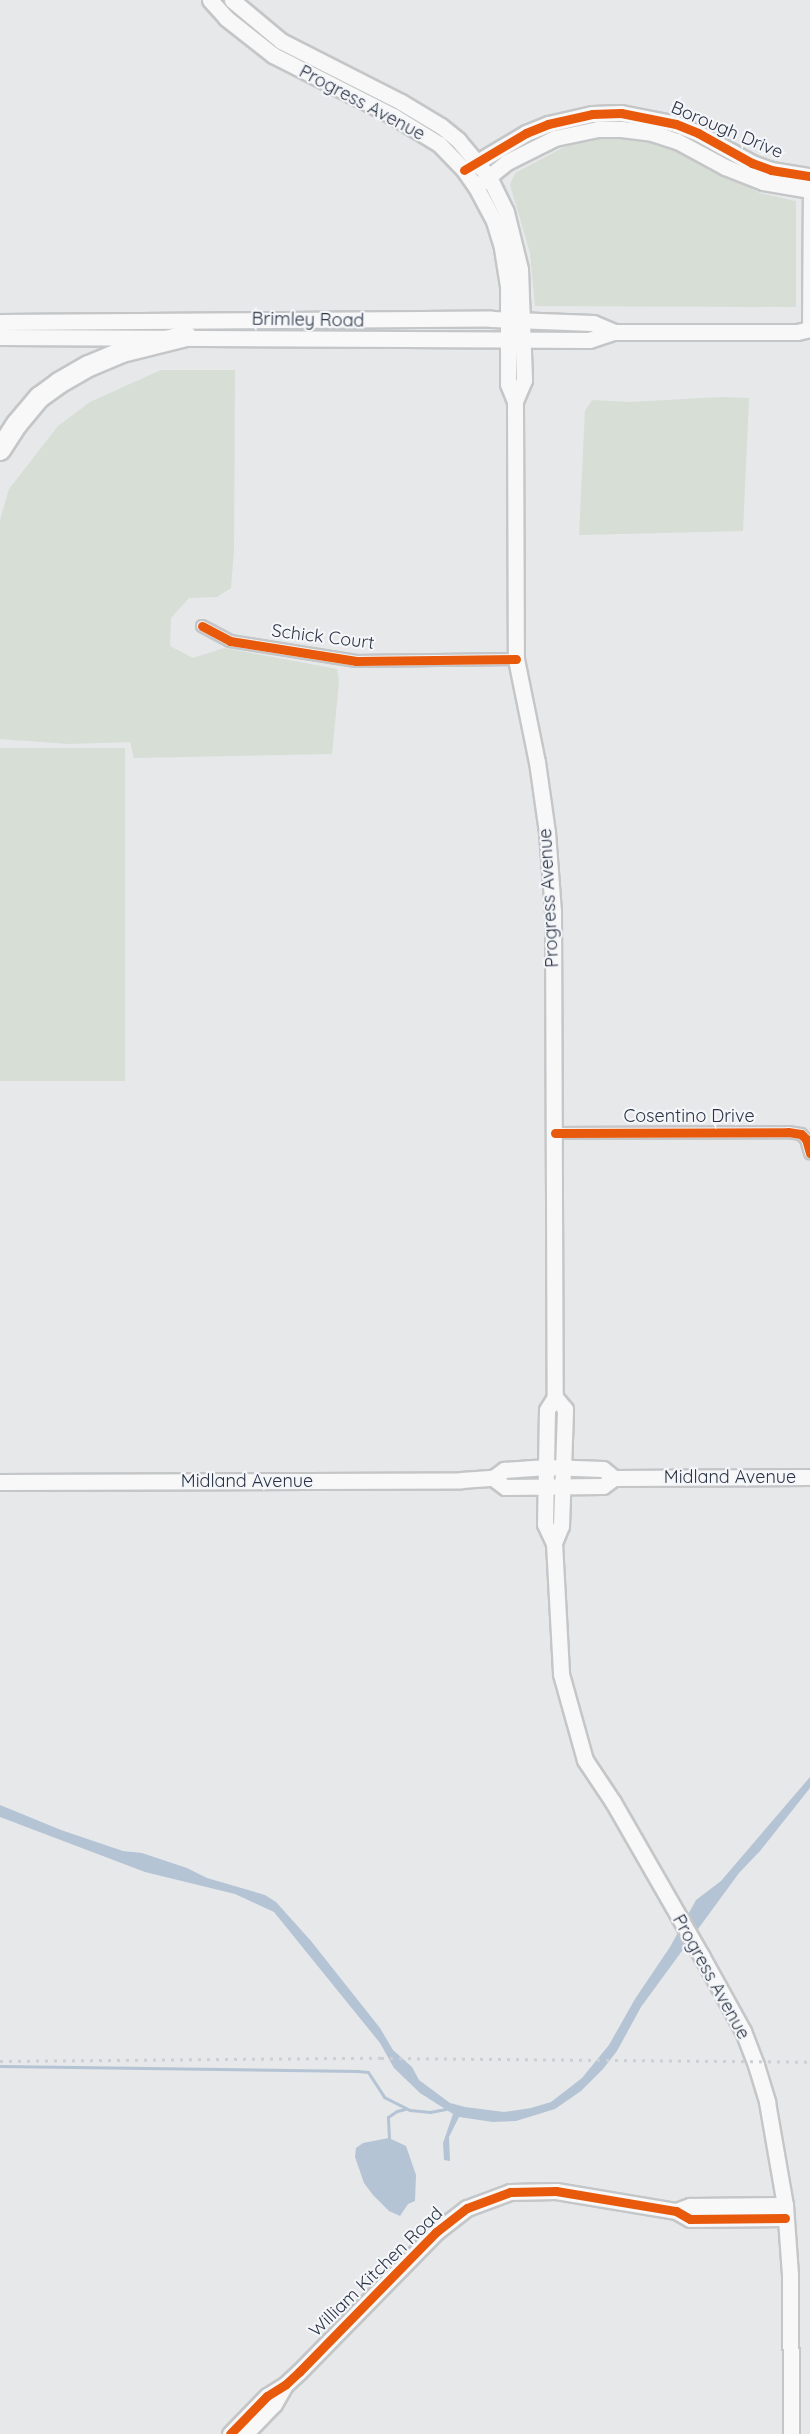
<!DOCTYPE html>
<style>
body{margin:0}
#map{position:relative;width:810px;height:2434px;overflow:hidden;background:#e6e8ea;font-family:Quicksand,sans-serif}
div>[style]{position:absolute}
[style*='--x']{left:calc(var(--x)*1px);top:calc(var(--y)*1px);width:calc(var(--w)*1px);rotate:calc(var(--a)*1deg)}
.green>*{inset:0;background:#d6ded6;transform-origin:0 0}
.water>*{inset:0;background:#b4c4d5}
.stream>*{height:3px;margin:-1.5px;padding:0 1.5px;transform-origin:1.5px;border-radius:1.5px;background:#b4c4d5}
.roads{filter:drop-shadow(2px 0 #c4c6c8) drop-shadow(-2px 0 #c4c6c8) drop-shadow(0 2px #c4c6c8) drop-shadow(0 -2px #c4c6c8)}
.street>*{height:10px;margin:-5px;padding:0 5px;transform-origin:5px;border-radius:5px;background:#f5f6f7}
.secondary>*{height:15px;margin:-7.5px;padding:0 7.5px;transform-origin:7.5px;border-radius:7.5px;background:#f8f8f8}
.highway>*{height:20px;margin:-10px;padding:0 10px;transform-origin:10px;border-radius:10px;background:#f8f8f8}
.rail>*{height:3px;margin-top:-1.5px;transform-origin:0;background:repeating-linear-gradient(90deg,#cecfd2 0 3px,transparent 0 9px)}
.cycleway>*{height:9px;margin:-4.5px;padding:0 4.5px;transform-origin:4.5px;border-radius:4.5px;background:#e8590c}
span{translate:-50% -50%;white-space:nowrap;text-align:center;line-height:1.15;-webkit-text-stroke:4.5px #f4f6f9;paint-order:stroke}
.street-label{font-size:18px;color:#2b3445}
</style>
<div id="map">
<div class="green">
<div style="clip-path:polygon(591px 139px,635px 139px,668px 145px,760px 193px,796px 201px,796px 307px,535px 306px,530px 253px,510px 185px,515px 173px,568px 145px)"></div>
<div style="clip-path:polygon(161px 370px,235px 370px,234px 550px,231px 588px,217px 597px,189px 598px,171px 618px,170px 646px,193px 658px,224px 648px,337px 669px,339px 682px,332px 754px,134px 758px,130px 742px,69px 744px,0 739px,0 520px,9px 489px,58px 426px,90px 402px)"></div>
<div style="clip-path:polygon(721px 397px,749px 398px,743px 531px,579px 535px,585px 411px,592px 400px,630px 402px)"></div>
<div style="left:0;top:748px;width:125px;height:333px"></div>
</div>
<div class="water">
<div style="clip-path:polygon(810px 1777px,810px 1788px,760px 1851px,739px 1873px,641px 2007px,617px 2051px,603px 2069px,581px 2091px,555px 2109px,516px 2121px,493px 2122px,459px 2117px,449px 2137px,450px 2161px,444px 2160px,443px 2143px,453px 2114px,420px 2093px,394px 2068px,380px 2043px,274px 1912px,235px 1894px,145px 1872px,0 1817px,0 1805px,61px 1830px,123px 1851px,142px 1853px,187px 1868px,207px 1878px,265px 1895px,276px 1902px,311px 1941px,380px 2028px,393px 2050px,412px 2067px,419px 2080px,450px 2103px,465px 2107px,504px 2112px,531px 2108px,551px 2102px,582px 2078px,609px 2045px,635px 1999px,670px 1947px,696px 1900px,721px 1881px)"></div>
<div style="clip-path:polygon(389px 2138px,406px 2146px,416px 2175px,415px 2201px,408px 2204px,400px 2216px,389px 2211px,373px 2195px,364px 2183px,355px 2157px,356px 2148px,363px 2143px)"></div>
</div>
<div class="stream">
<div style="--x:0;--y:2066;--w:358;--a:0.8"></div>
<div style="--x:358;--y:2071;--w:10;--a:6"></div>
<div style="--x:368;--y:2072;--w:30;--a:57"></div>
<div style="--x:384;--y:2097;--w:29;--a:27"></div>
<div style="--x:410;--y:2110;--w:20;--a:6"></div>
<div style="--x:430;--y:2112;--w:16;--a:-11"></div>
<div style="--x:389;--y:2138;--w:21;--a:-93"></div>
<div style="--x:388;--y:2117;--w:11;--a:-34"></div>
<div style="--x:397;--y:2111;--w:8;--a:-14"></div>
</div>
<div class="roads">
<div class="street">
<div style="--x:808;--y:329;--w:144;--a:-89.6"></div>
<div style="--x:202;--y:626;--w:32;--a:28"></div>
<div style="--x:230;--y:641;--w:128;--a:9"></div>
<div style="--x:356;--y:661;--w:160;--a:-0.7"></div>
<div style="--x:555;--y:1133;--w:233;--a:-0.2"></div>
<div style="--x:788;--y:1132;--w:13;--a:9"></div>
<div style="--x:801;--y:1134;--w:7;--a:45"></div>
<div style="--x:806;--y:1139;--w:15;--a:74"></div>
</div>
<div class="secondary">
<div style="--x:210;--y:0;--w:24;--a:48"></div>
<div style="--x:226;--y:18;--w:60;--a:38.2"></div>
<div style="--x:273;--y:55;--w:135;--a:26.9"></div>
<div style="--x:393;--y:116;--w:54;--a:31.3"></div>
<div style="--x:439;--y:144;--w:36;--a:46"></div>
<div style="--x:464;--y:170;--w:21;--a:55"></div>
<div style="--x:476;--y:187;--w:38;--a:62"></div>
<div style="--x:494;--y:221;--w:28;--a:73"></div>
<div style="--x:502;--y:248;--w:38;--a:81"></div>
<div style="--x:508;--y:286;--w:98;--a:90"></div>
<div style="--x:508;--y:384;--w:18;--a:68"></div>
<div style="--x:515;--y:401;--w:258;--a:89.8"></div>
<div style="--x:516;--y:659;--w:105;--a:78.5"></div>
<div style="--x:537;--y:762;--w:71;--a:81.9"></div>
<div style="--x:547;--y:832;--w:80;--a:85.7"></div>
<div style="--x:553;--y:912;--w:485;--a:89.8"></div>
<div style="--x:555;--y:1397;--w:15;--a:122"></div>
<div style="--x:547;--y:1410;--w:114;--a:91"></div>
<div style="--x:545;--y:1524;--w:21;--a:65"></div>
<div style="--x:554;--y:1543;--w:131;--a:86.9"></div>
<div style="--x:561;--y:1674;--w:89;--a:74.4"></div>
<div style="--x:585;--y:1760;--w:50;--a:56.3"></div>
<div style="--x:613;--y:1802;--w:177;--a:60.1"></div>
<div style="--x:701;--y:1955;--w:87;--a:61.1"></div>
<div style="--x:743;--y:2031;--w:36;--a:69"></div>
<div style="--x:756;--y:2065;--w:39;--a:73"></div>
<div style="--x:767;--y:2102;--w:105;--a:80.1"></div>
<div style="--x:785;--y:2205;--w:70;--a:85.9"></div>
<div style="--x:790;--y:2275;--w:159;--a:89.6"></div>
<div style="--x:232;--y:0;--w:64;--a:39.9"></div>
<div style="--x:281;--y:41;--w:135;--a:26.9"></div>
<div style="--x:401;--y:102;--w:47;--a:31"></div>
<div style="--x:441;--y:126;--w:22;--a:39"></div>
<div style="--x:458;--y:140;--w:48;--a:50"></div>
<div style="--x:489;--y:177;--w:39;--a:64"></div>
<div style="--x:506;--y:212;--w:59;--a:76.2"></div>
<div style="--x:520;--y:269;--w:111;--a:87.9"></div>
<div style="--x:524;--y:380;--w:23;--a:113"></div>
<div style="--x:469;--y:167;--w:66;--a:-30.8"></div>
<div style="--x:526;--y:133;--w:24;--a:-22"></div>
<div style="--x:548;--y:124;--w:45;--a:-12.8"></div>
<div style="--x:592;--y:114;--w:29;--a:-2"></div>
<div style="--x:621;--y:113;--w:56;--a:11.3"></div>
<div style="--x:676;--y:124;--w:24;--a:22"></div>
<div style="--x:698;--y:133;--w:62;--a:29.1"></div>
<div style="--x:752;--y:163;--w:20;--a:20"></div>
<div style="--x:771;--y:170;--w:39;--a:9"></div>
<div style="--x:481;--y:183;--w:33;--a:-39"></div>
<div style="--x:507;--y:162;--w:54;--a:-26.6"></div>
<div style="--x:555;--y:138;--w:44;--a:-11.8"></div>
<div style="--x:598;--y:129;--w:23;--a:0"></div>
<div style="--x:621;--y:129;--w:31;--a:7"></div>
<div style="--x:652;--y:133;--w:26;--a:18"></div>
<div style="--x:677;--y:141;--w:55;--a:28.4"></div>
<div style="--x:725;--y:167;--w:41;--a:21.5"></div>
<div style="--x:763;--y:182;--w:48;--a:9.7"></div>
<div style="--x:0;--y:322;--w:491;--a:-0.4"></div>
<div style="--x:491;--y:319;--w:102;--a:2.2"></div>
<div style="--x:593;--y:323;--w:23;--a:23"></div>
<div style="--x:0;--y:337;--w:589;--a:0.29"></div>
<div style="--x:589;--y:340;--w:26;--a:-18"></div>
<div style="--x:614;--y:332;--w:183;--a:0"></div>
<div style="--x:797;--y:332;--w:13;--a:-13"></div>
<div style="--x:493;--y:1478;--w:15;--a:37"></div>
<div style="--x:505;--y:1487;--w:98;--a:-0.6"></div>
<div style="--x:603;--y:1486;--w:14;--a:-36"></div>
<div style="--x:614;--y:1478;--w:196;--a:-0.3"></div>
<div style="--x:0;--y:1482;--w:461;--a:-0.2"></div>
<div style="--x:461;--y:1480;--w:32;--a:-4"></div>
<div style="--x:493;--y:1478;--w:14;--a:-36"></div>
<div style="--x:504;--y:1470;--w:43;--a:-4"></div>
<div style="--x:547;--y:1467;--w:56;--a:2"></div>
<div style="--x:603;--y:1469;--w:14;--a:39"></div>
<div style="--x:554;--y:1543;--w:18;--a:-68"></div>
<div style="--x:561;--y:1526;--w:117;--a:-88"></div>
<div style="--x:565;--y:1409;--w:16;--a:-130"></div>
<div style="--x:676;--y:2211;--w:15;--a:-20"></div>
<div style="--x:690;--y:2206;--w:95;--a:-0.6"></div>
<div style="--x:230;--y:2434;--w:53;--a:-45.8"></div>
<div style="--x:267;--y:2396;--w:22;--a:-32"></div>
<div style="--x:286;--y:2384;--w:18;--a:-43"></div>
<div style="--x:299;--y:2372;--w:196;--a:-45.6"></div>
<div style="--x:436;--y:2232;--w:39;--a:-38"></div>
<div style="--x:467;--y:2208;--w:46;--a:-20.4"></div>
<div style="--x:510;--y:2192;--w:46;--a:-1.2"></div>
<div style="--x:556;--y:2191;--w:122;--a:9.5"></div>
<div style="--x:676;--y:2211;--w:16;--a:30"></div>
<div style="--x:690;--y:2219;--w:95;--a:-0.6"></div>
<div style="--x:245;--y:2434;--w:42;--a:-46"></div>
<div style="--x:274;--y:2404;--w:20;--a:-60"></div>
</div>
<div class="highway">
<div style="--x:0;--y:450;--w:31;--a:-57"></div>
<div style="--x:17;--y:424;--w:35;--a:-50"></div>
<div style="--x:40;--y:397;--w:24;--a:-36"></div>
<div style="--x:59;--y:383;--w:34;--a:-30"></div>
<div style="--x:89;--y:366;--w:36;--a:-23"></div>
<div style="--x:122;--y:352;--w:66;--a:-14"></div>
</div>
</div>
<div class="rail">
<div style="--x:0;--y:2061;--w:381;--a:-0.5"></div>
<div style="--x:381;--y:2058;--w:429;--a:0.5"></div>
</div>
<div class="cycleway">
<div style="--x:464;--y:170;--w:72;--a:-30.8"></div>
<div style="--x:526;--y:133;--w:24;--a:-22"></div>
<div style="--x:548;--y:124;--w:45;--a:-12.8"></div>
<div style="--x:592;--y:114;--w:29;--a:-2"></div>
<div style="--x:621;--y:113;--w:56;--a:11.3"></div>
<div style="--x:676;--y:124;--w:24;--a:22"></div>
<div style="--x:698;--y:133;--w:62;--a:29.1"></div>
<div style="--x:752;--y:163;--w:20;--a:20"></div>
<div style="--x:771;--y:170;--w:39;--a:9"></div>
<div style="--x:202;--y:626;--w:32;--a:28"></div>
<div style="--x:230;--y:641;--w:128;--a:9"></div>
<div style="--x:356;--y:661;--w:160;--a:-0.7"></div>
<div style="--x:555;--y:1133;--w:233;--a:-0.2"></div>
<div style="--x:788;--y:1132;--w:13;--a:9"></div>
<div style="--x:801;--y:1134;--w:7;--a:45"></div>
<div style="--x:806;--y:1139;--w:15;--a:74"></div>
<div style="--x:230;--y:2434;--w:53;--a:-45.8"></div>
<div style="--x:267;--y:2396;--w:22;--a:-32"></div>
<div style="--x:286;--y:2384;--w:18;--a:-43"></div>
<div style="--x:299;--y:2372;--w:196;--a:-45.6"></div>
<div style="--x:436;--y:2232;--w:39;--a:-38"></div>
<div style="--x:467;--y:2208;--w:46;--a:-20.4"></div>
<div style="--x:510;--y:2192;--w:46;--a:-1.2"></div>
<div style="--x:556;--y:2191;--w:122;--a:9.5"></div>
<div style="--x:676;--y:2211;--w:16;--a:30"></div>
<div style="--x:690;--y:2219;--w:95;--a:-0.6"></div>
</div>
<div class="street-label">
<span style="left:362px;top:103px;rotate:28deg">Progress Avenue</span>
<span style="left:727px;top:130px;rotate:23deg">Borough Drive</span>
<span style="left:308px;top:320px;rotate:1deg">Brimley Road</span>
<span style="left:323px;top:637px;rotate:7deg">Schick Court</span>
<span style="left:549px;top:898px;rotate:-93deg">Progress Avenue</span>
<span style="left:689px;top:1116px">Cosentino Drive</span>
<span style="left:730px;top:1477px">Midland Avenue</span>
<span style="left:247px;top:1481px">Midland Avenue</span>
<span style="left:711px;top:1977px;rotate:61deg">Progress Avenue</span>
<span style="left:376px;top:2272px;rotate:-44deg">William Kitchen Road</span>
</div>
</div>
